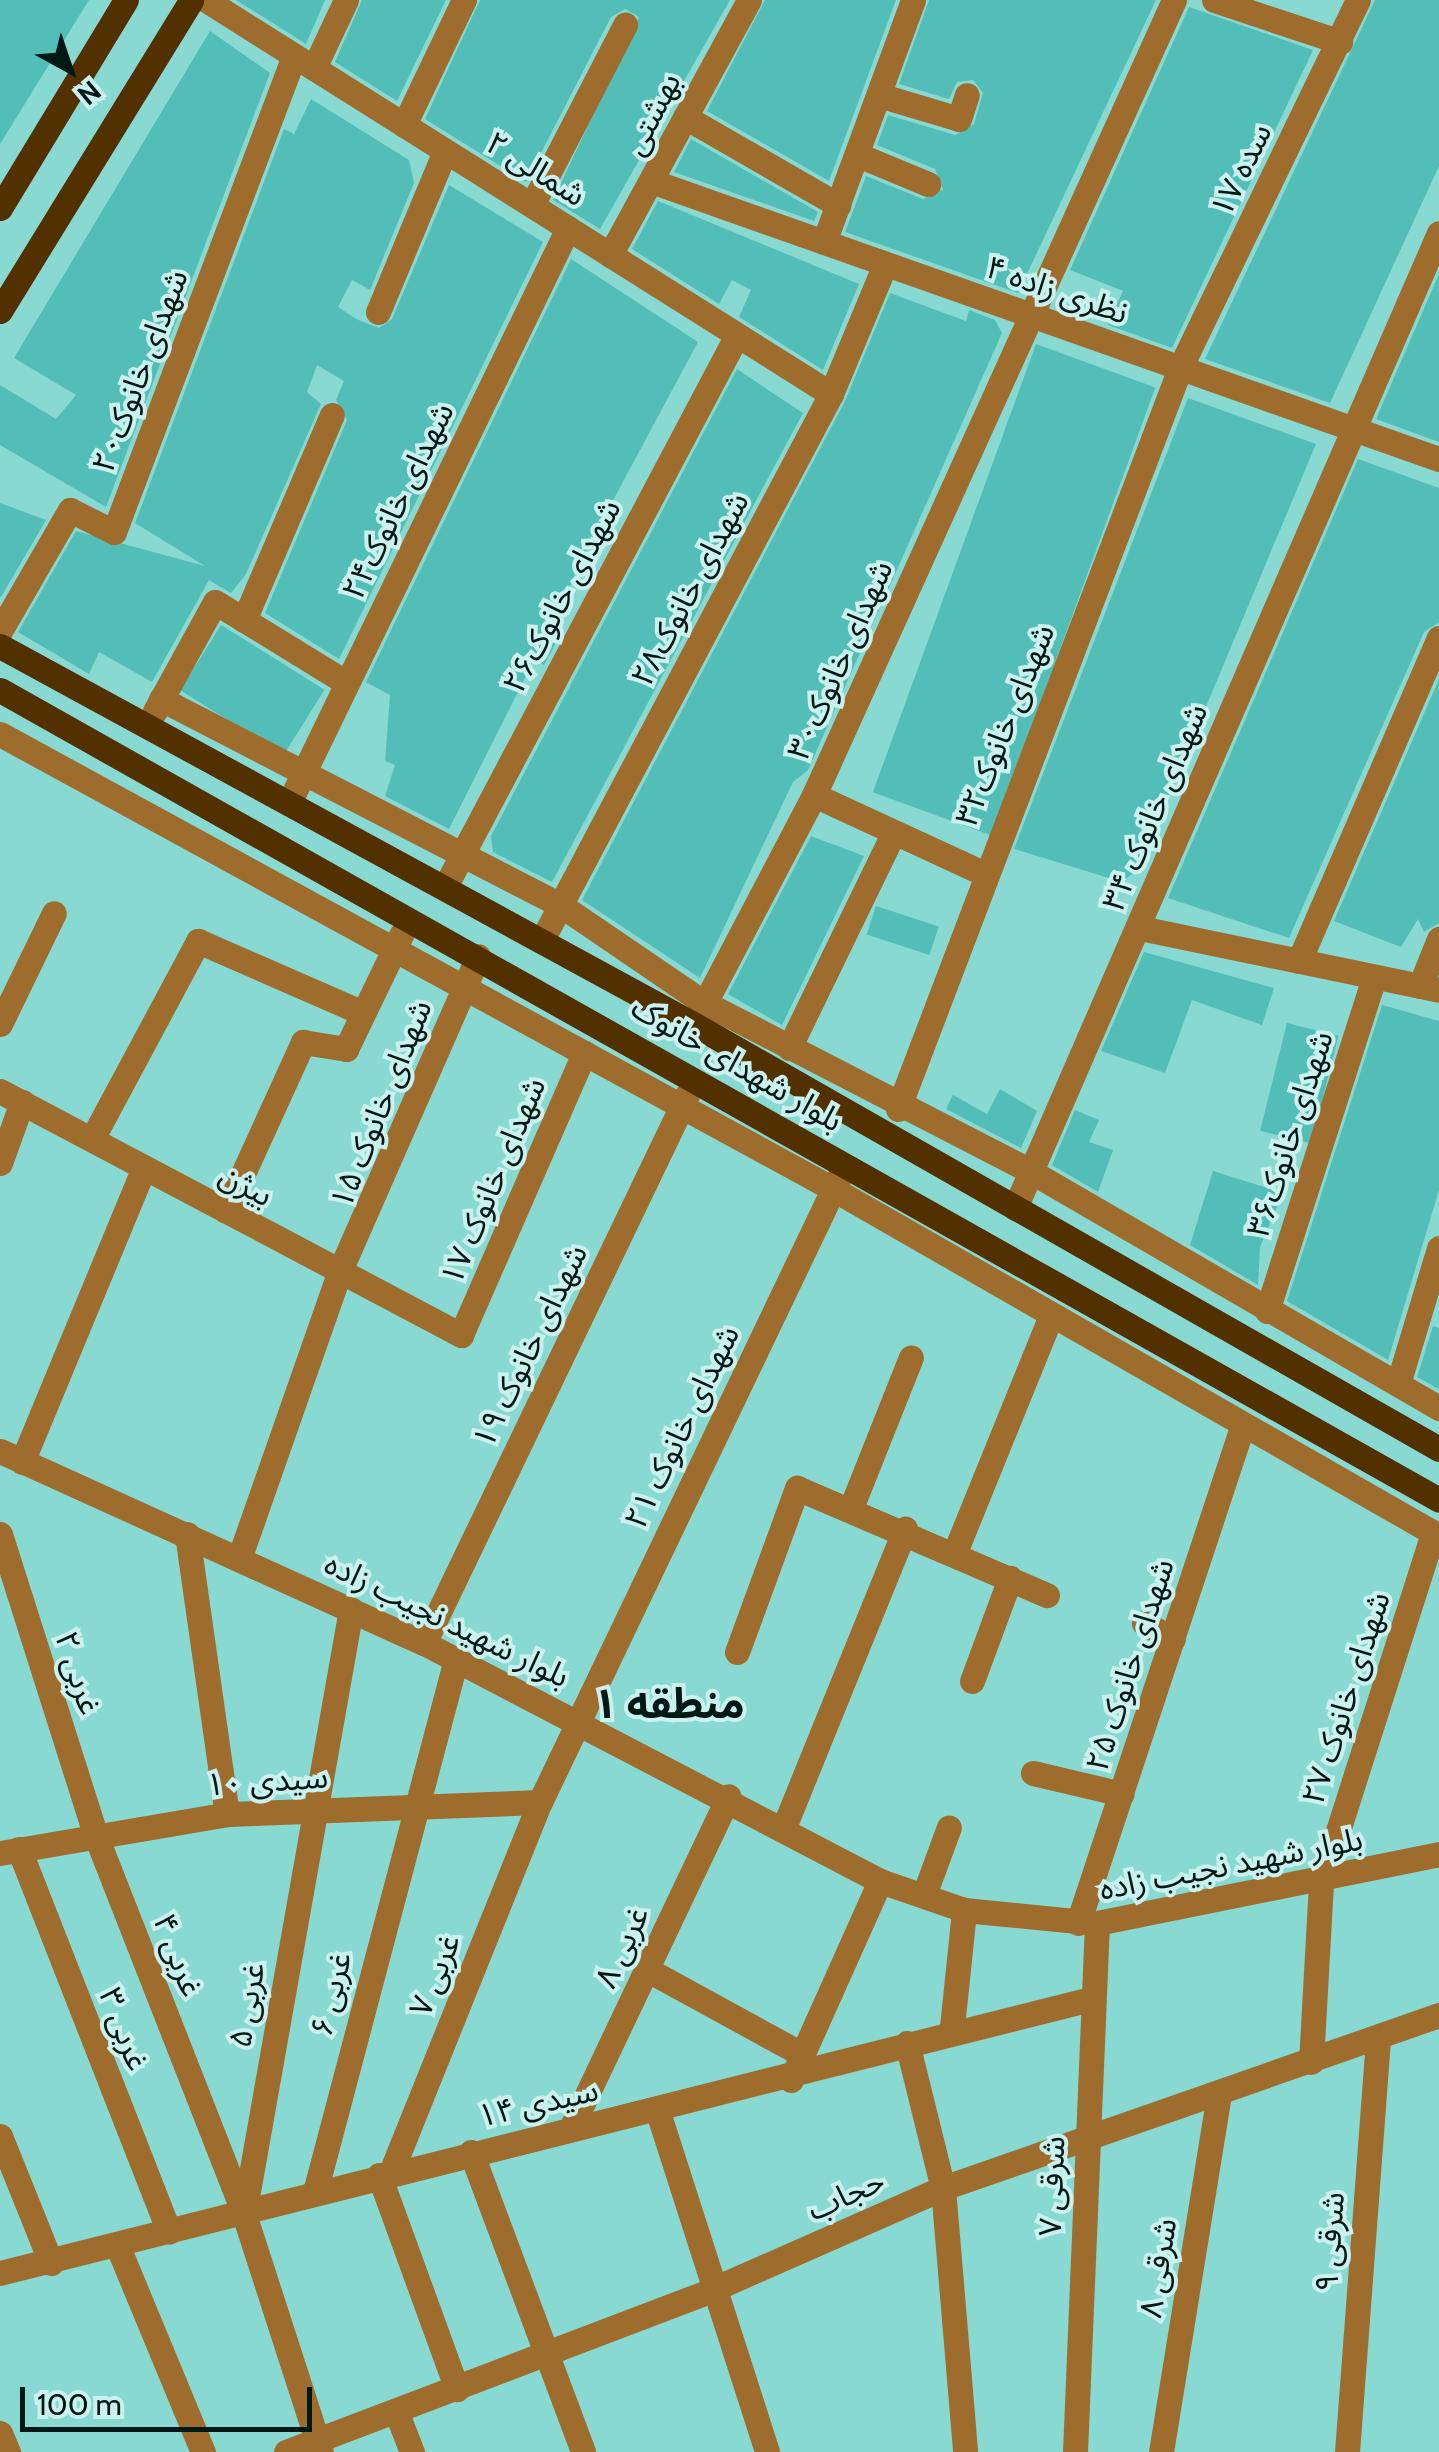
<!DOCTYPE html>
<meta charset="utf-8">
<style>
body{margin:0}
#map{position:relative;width:1439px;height:2452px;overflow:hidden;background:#88d9d2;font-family:Cabin,"Noto Sans Arabic",sans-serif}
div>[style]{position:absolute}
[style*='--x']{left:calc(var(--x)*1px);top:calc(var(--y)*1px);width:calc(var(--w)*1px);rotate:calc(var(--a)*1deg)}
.building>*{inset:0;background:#53beb7;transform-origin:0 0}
.minor>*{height:25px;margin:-12.5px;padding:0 12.5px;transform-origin:12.5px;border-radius:12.5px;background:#9e6d2d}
.major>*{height:25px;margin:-12.5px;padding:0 12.5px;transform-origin:12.5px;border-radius:12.5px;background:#523000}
span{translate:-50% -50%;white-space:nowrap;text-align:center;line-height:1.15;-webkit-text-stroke:8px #cbf1ee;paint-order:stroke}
.street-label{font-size:32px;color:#001816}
.district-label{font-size:42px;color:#001816;font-weight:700}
.north{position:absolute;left:20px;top:20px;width:100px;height:100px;-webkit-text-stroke:8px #cbf1ee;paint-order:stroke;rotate:140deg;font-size:28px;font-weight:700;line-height:40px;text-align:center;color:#001816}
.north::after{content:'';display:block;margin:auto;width:35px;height:45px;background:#001816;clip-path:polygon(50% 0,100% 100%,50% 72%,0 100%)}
.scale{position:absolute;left:20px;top:2387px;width:292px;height:45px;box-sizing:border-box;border:5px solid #001816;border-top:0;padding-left:12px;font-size:30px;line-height:35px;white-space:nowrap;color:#001816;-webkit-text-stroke:8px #cbf1ee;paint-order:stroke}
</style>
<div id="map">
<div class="building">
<div style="clip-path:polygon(0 0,89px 0,0 144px)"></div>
<div style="clip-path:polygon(236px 0,325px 0,306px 44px)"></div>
<div style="clip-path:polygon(362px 0,446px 0,397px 101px,335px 62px)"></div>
<div style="clip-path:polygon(480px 0,730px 0,600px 229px,553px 200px,639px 17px,625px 9px,611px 17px,526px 182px,425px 119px)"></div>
<div style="clip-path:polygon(765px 0,896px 0,829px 181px,707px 111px)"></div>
<div style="clip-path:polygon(929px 0,1156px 0,1018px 293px,845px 232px,866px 176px,923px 199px,943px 189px,935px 169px,877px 145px,888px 115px,955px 135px,974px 124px,983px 93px,973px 80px,957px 82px,949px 99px,899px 84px)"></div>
<div style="clip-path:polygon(1375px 0,1439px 0,1439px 166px,1330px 403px,1205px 359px)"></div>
<div style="clip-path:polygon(1189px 7px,1313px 50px,1172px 348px,1108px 325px,1123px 291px,1070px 270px)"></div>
<div style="clip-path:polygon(210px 31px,270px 73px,106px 507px,0 445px,0 385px,56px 419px,76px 395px,14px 358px)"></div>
<div style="clip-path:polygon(311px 99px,409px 160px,414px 183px,370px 290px,352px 280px,338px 307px,356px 319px,379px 328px,392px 319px,449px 185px,543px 242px,339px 659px,265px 613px,347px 420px,336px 400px,344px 381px,317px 365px,307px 392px,321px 404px,246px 574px,231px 593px,209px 580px,152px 682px,99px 652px,89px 674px,18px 632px,76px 531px,205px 566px,135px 523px,284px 129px,294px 134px)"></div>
<div style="clip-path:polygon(691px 139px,818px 212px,814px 221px,674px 172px)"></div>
<div style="clip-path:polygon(658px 201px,859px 284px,823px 370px,739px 317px,751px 290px,732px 280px,719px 304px,632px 249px)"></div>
<div style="clip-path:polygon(571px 259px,698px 342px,581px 560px,555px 623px,563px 629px,544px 665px,534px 660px,449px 829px,385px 796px,395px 765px,385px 761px,390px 695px,366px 682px)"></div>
<div style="clip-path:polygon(1439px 274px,1439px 442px,1376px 419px)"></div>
<div style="clip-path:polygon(890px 293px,966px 321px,969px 310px,995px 320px,1002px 333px,808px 770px,793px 782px,700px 978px,582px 900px,845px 401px)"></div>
<div style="left:1036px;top:344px;width:127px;height:477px;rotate:20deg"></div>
<div style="clip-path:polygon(737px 369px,803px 413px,552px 882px,493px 852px,491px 836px)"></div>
<div style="clip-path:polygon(1188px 398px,1316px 444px,1138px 869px,1122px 882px,1014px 849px)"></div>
<div style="clip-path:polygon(1358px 459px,1439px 488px,1439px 622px,1424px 632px,1289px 938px,1168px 898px)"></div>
<div style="clip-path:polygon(0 503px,46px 520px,1px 597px,0 597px)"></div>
<div style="left:221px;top:625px;width:122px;height:77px;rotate:32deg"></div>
<div style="clip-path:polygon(1439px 679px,1439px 923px,1424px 932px,1418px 919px,1401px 947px,1334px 921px)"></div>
<div style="clip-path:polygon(811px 836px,864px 856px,782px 1025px,728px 994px)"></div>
<div style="left:876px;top:906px;width:66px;height:30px;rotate:18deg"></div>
<div style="clip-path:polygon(1144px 952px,1274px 988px,1262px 1025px,1192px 1000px,1165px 1073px,1101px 1051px)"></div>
<div style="clip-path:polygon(1382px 1005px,1439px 1021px,1439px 1190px,1388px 1360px,1287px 1301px)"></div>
<div style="left:1287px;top:1023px;width:53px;height:111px;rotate:14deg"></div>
<div style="clip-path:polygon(1000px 1089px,1037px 1111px,1021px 1148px,946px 1109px,953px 1095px,987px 1114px)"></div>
<div style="clip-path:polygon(1075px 1110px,1099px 1120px,1089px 1142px,1113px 1150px,1098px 1192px,1052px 1165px)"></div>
<div style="clip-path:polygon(1213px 1171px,1283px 1193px,1260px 1247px,1258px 1285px,1190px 1245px)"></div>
<div style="clip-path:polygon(1433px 1326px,1439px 1328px,1439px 1389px,1417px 1377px)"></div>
</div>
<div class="minor">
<div style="--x:206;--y:0;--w:739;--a:32.23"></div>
<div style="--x:1214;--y:0;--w:133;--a:18.4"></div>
<div style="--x:314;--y:68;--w:75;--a:-64.8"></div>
<div style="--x:882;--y:96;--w:80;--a:16.6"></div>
<div style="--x:959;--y:119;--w:25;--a:-72"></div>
<div style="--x:685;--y:117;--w:177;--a:29.9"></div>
<div style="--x:404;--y:125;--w:139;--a:-64.4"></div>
<div style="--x:858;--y:155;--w:76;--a:22.5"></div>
<div style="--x:654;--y:182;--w:832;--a:19.44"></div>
<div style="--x:532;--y:205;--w:203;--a:-62.7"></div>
<div style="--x:824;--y:242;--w:258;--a:-69.8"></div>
<div style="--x:610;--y:255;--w:290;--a:-61.4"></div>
<div style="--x:378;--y:312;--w:174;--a:-67.4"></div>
<div style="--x:244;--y:620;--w:223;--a:-66.8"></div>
<div style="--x:0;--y:631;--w:140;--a:-60"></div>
<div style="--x:70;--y:510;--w:49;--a:26.6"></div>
<div style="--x:114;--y:532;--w:509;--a:-69.29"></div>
<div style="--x:161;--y:699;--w:448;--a:27.3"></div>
<div style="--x:559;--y:904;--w:172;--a:34.3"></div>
<div style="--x:701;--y:1001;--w:370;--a:27.3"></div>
<div style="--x:1030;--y:1171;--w:473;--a:30.1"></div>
<div style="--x:155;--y:711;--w:124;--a:-61.2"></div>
<div style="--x:215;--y:602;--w:153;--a:31.6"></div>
<div style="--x:0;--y:734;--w:949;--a:28.64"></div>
<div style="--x:833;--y:1189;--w:698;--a:29.8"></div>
<div style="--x:814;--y:795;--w:184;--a:24.8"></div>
<div style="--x:289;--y:803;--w:639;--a:-64.12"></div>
<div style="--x:445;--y:887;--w:624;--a:-62.12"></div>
<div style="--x:1140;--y:928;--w:305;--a:11.7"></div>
<div style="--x:542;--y:940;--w:618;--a:-62.11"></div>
<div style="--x:831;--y:394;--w:141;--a:-67.4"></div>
<div style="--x:1299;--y:961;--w:352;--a:-66.6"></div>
<div style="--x:1420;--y:986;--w:51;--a:-68"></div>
<div style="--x:697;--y:1018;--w:252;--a:-62.3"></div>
<div style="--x:814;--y:795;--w:873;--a:-65.64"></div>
<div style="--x:0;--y:1024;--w:123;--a:-64.1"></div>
<div style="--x:789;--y:1048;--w:233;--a:-64.1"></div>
<div style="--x:0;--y:1091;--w:522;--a:27.89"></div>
<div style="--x:461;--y:1335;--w:308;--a:-66.4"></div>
<div style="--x:898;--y:1109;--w:793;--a:-69.16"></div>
<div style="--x:1180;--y:368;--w:409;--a:-64.2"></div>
<div style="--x:92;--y:1139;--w:225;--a:-61.8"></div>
<div style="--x:198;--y:941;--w:180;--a:23.6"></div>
<div style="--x:0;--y:1163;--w:65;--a:-70.2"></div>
<div style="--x:1015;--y:1208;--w:1063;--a:-66.5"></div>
<div style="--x:226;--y:1211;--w:186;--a:-65.5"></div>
<div style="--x:303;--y:1042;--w:44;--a:9.2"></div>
<div style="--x:346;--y:1049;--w:127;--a:-64.2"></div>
<div style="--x:1267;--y:1311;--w:351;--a:-72.2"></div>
<div style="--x:1398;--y:1384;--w:142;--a:-73.2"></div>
<div style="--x:0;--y:1451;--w:465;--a:24.4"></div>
<div style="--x:424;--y:1643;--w:514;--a:27.56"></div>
<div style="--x:880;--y:1881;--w:89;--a:19"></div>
<div style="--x:964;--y:1910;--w:134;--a:5.6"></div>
<div style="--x:1097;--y:1923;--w:349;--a:-11.4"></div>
<div style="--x:22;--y:1462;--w:319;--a:-67.5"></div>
<div style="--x:851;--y:1508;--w:162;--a:-68.3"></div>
<div style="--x:0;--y:1534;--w:312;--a:72.4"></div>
<div style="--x:94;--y:1831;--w:411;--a:68.6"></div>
<div style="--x:244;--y:2214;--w:250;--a:72.1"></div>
<div style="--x:187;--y:1534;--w:283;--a:81.9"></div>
<div style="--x:955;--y:1552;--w:256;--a:-67.9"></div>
<div style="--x:240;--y:1556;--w:300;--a:-70.7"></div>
<div style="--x:339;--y:1273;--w:346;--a:-66.3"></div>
<div style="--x:1144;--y:1623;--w:33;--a:29"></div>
<div style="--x:424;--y:1643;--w:608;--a:-64.36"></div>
<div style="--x:737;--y:1652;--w:175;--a:-69.9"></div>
<div style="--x:797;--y:1488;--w:272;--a:23.2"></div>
<div style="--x:972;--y:1681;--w:110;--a:-69.7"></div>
<div style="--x:1033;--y:1773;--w:91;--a:13.3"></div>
<div style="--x:784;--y:1827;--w:322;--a:-67.9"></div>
<div style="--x:19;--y:1849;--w:411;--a:68.6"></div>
<div style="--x:0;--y:1853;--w:230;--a:-9.7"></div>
<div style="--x:227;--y:1814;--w:313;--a:-2.2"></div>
<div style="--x:924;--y:1895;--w:72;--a:-69.8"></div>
<div style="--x:1078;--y:1923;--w:522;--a:-71.7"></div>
<div style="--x:648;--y:1970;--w:171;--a:28.7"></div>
<div style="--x:952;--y:2027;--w:118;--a:-84.1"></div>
<div style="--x:907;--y:2043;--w:149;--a:76.1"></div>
<div style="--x:943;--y:2188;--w:265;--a:85.2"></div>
<div style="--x:1311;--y:2062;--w:178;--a:-86.8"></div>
<div style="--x:1321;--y:1884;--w:369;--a:-72.3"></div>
<div style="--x:791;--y:2080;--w:218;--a:-65.9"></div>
<div style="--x:657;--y:2109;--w:360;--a:72.2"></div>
<div style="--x:572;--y:2126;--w:365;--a:-64.6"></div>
<div style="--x:0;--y:2136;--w:137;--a:68.1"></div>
<div style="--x:471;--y:2152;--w:320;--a:69.5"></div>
<div style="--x:391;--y:2172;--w:399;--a:-68.1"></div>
<div style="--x:540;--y:1802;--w:693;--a:-64.43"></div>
<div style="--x:379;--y:2175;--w:228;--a:70"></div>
<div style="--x:315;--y:2192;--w:547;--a:-75.18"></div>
<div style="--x:244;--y:2214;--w:614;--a:-79.97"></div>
<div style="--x:118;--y:2247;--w:222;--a:67.5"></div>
<div style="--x:0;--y:2273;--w:1125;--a:-14.1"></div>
<div style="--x:396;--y:2411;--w:44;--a:68.7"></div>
<div style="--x:0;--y:2433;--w:21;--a:67"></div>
<div style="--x:286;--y:2452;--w:453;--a:-20.8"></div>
<div style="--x:709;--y:2291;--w:256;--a:-23.8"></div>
<div style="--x:943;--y:2188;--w:525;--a:-19.23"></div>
<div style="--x:1075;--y:2452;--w:529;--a:-87.62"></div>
<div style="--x:1161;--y:2452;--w:362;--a:-80.8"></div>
<div style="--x:1347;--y:2452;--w:416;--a:-85.7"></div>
</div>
<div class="major">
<div style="--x:0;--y:208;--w:243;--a:-58.8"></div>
<div style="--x:0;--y:311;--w:365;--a:-58.4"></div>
<div style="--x:0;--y:646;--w:792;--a:28.6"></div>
<div style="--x:695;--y:1025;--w:856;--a:29.68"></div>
<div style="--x:0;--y:690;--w:1651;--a:29.37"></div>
</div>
<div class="street-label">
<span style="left:652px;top:114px;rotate:-63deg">بهشتی</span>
<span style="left:536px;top:169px;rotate:32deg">شمالی ۲</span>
<span style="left:1241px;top:170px;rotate:-64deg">سده ۱۷</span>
<span style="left:1057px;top:290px;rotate:19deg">نظری زاده ۴</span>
<span style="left:140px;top:371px;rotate:-69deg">شهدای خانوک۲۰</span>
<span style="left:398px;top:501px;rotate:-64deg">شهدای خانوک۲۴</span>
<span style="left:690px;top:589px;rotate:-62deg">شهدای خانوک۲۸</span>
<span style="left:562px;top:596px;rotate:-62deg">شهدای خانوک۲۶</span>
<span style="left:840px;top:660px;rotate:-66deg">شهدای خانوک۳۰</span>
<span style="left:1005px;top:725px;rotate:-68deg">شهدای خانوک۳۲</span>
<span style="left:1155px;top:807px;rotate:-67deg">۳۴ شهدای خانوک</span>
<span style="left:737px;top:1064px;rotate:30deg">بلوار شهدای خانوک</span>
<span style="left:381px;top:1104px;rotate:-68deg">شهدای خانوک ۱۵</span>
<span style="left:1290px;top:1134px;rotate:-72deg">شهدای خانوک۳۶</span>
<span style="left:493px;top:1181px;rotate:-67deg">شهدای خانوک ۱۷</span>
<span style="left:246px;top:1185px;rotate:28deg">بیژن</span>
<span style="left:530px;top:1346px;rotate:-64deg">شهدای خانوک ۱۹</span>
<span style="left:682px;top:1427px;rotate:-64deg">شهدای خانوک ۲۱</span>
<span style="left:447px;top:1620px;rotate:26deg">بلوار شهید نجیب زاده</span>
<span style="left:1130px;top:1665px;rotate:-72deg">شهدای خانوک ۲۵</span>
<span style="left:78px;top:1673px;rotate:72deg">غربی ۲</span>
<span style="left:1346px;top:1698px;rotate:-72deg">شهدای خانوک ۲۷</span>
<span style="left:267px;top:1781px;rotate:-4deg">سیدی ۱۰</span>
<span style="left:1231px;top:1864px;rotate:-11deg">بلوار شهید نجیب زاده</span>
<span style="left:622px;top:1947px;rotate:-65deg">غربی ۸</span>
<span style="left:178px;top:1955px;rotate:69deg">غربی ۴</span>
<span style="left:435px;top:1975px;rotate:-68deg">غربی ۷</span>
<span style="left:331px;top:1994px;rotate:-76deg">غربی ۶</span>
<span style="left:247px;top:2005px;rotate:-80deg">غربی ۵</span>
<span style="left:124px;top:2029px;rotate:69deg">غربی ۳</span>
<span style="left:538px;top:2103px;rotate:-13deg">سیدی ۱۴</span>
<span style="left:1052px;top:2186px;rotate:-88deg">شرقی ۷</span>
<span style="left:846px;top:2195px;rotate:-24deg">حجاب</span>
<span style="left:1330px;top:2242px;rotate:-86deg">شرقی ۹</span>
<span style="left:1158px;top:2268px;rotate:-81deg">شرقی ۸</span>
</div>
<div class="district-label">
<span style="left:669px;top:1703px">منطقه ۱</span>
</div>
<div class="north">N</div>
<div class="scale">100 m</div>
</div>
